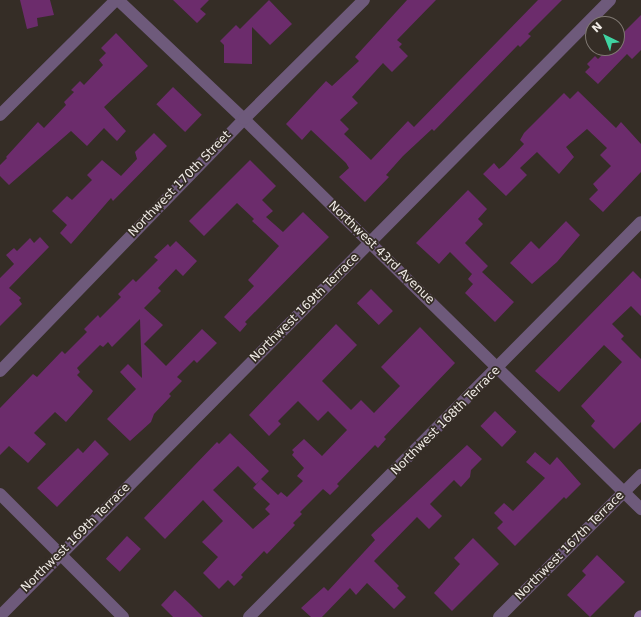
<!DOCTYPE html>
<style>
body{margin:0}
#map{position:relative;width:641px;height:617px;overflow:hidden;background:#352d26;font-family:"DejaVu Sans",sans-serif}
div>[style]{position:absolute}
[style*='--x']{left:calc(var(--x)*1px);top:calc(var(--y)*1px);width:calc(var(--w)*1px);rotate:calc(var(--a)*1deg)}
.building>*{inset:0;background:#6c2c6c;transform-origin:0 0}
.street>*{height:12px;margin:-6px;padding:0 6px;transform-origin:6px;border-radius:6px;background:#6e5a7b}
.secondary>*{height:12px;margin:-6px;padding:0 6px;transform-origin:6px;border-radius:6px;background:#9272a5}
span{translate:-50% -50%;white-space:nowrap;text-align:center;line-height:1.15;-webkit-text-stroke:3.5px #352d26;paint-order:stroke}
.street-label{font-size:12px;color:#f1ece7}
.north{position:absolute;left:585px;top:16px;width:40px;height:40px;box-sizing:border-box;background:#352d26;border:1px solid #807973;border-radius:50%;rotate:317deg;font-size:11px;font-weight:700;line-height:16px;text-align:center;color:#f1ece7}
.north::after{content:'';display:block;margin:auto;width:14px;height:18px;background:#3fd4a2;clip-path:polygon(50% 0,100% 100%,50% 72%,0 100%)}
</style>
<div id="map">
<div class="building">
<div style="clip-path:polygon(20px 0,50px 0,54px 15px,37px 18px,38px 26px,27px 29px)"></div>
<div style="clip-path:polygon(173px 0,209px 0,200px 9px,206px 14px,197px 23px)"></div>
<div style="clip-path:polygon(269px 0,292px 24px,270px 45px,252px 27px,252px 64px,224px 63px,224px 45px,220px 41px,236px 25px,240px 29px)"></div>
<div style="clip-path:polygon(407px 0,436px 0,397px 40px,402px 44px,399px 47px,408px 56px,392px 72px,383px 63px,352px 97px,358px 103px,340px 120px,349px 129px,344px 134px,371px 160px,408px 121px,414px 127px,538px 0,562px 0,528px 34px,531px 36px,520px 47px,518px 45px,434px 131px,432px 129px,403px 156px,386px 175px,389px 177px,365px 202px,339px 177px,349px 168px,346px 163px,311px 130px,302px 140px,286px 124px,326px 81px,332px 86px,359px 61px,355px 57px)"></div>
<div style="clip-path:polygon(641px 15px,641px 50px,632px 59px,627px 54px,598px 84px,585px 72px,590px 67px,587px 64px,595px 56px,598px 59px,609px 48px,617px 48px,617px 39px)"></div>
<div style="clip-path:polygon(116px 33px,148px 66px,104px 107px,126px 131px,117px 141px,104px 128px,87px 146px,71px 131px,9px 185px,0 176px,0 165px,7px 158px,6px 157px,38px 122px,44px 128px,66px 105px,64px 102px,74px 92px,71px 90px,80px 81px,84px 85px,103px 65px,99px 60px,106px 53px,101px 48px)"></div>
<div style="left:173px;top:87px;width:40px;height:24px;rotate:44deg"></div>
<div style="clip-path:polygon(578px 91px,616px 128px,621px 122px,641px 144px,641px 172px,603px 212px,589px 199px,598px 190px,593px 184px,611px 166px,600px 155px,607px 148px,587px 129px,566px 147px,574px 157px,559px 174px,537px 152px,520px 168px,527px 175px,506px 196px,483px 174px,494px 163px,499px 169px,504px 165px,524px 144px,520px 140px,524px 133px,564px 93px,570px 99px)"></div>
<div style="clip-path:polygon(154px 133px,167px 146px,113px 201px,111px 198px,71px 244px,60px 233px,67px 225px,52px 211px,67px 196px,72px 200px,92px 180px,87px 175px,102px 160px,121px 176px,137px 159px,135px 152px)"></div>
<div style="clip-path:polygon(250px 160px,276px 186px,262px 200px,273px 211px,266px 217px,283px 232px,303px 212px,329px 237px,245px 322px,247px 324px,240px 332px,224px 317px,254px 286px,248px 280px,279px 246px,252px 221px,254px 219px,237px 203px,204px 236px,189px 221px)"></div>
<div style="clip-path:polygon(468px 190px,487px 209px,478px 219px,483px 224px,465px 243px,488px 266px,482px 272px,514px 302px,495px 322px,465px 293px,473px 284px,468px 279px,472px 274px,450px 252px,439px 264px,416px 243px)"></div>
<div style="clip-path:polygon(566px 221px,580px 235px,557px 262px,532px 284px,510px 263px,531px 241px,539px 249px)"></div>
<div style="clip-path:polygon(40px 237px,49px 247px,9px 288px,21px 298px,19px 300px,22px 304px,0 326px,0 278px,14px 264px,6px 255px,14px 248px,17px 251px,30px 238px,34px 243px)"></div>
<div style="clip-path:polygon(176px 241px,197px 261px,183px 276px,176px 269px,158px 288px,161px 291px,144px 308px,163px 325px,144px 344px,166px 366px,202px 329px,217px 343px,197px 363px,194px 360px,177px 377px,182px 381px,169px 394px,171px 396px,154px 414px,151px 422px,130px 441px,107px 419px,136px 389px,120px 372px,128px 364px,142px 378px,140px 319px,112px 347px,108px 342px,103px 347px,100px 345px,77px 368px,80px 372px,77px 375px,93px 391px,91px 394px,66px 422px,55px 412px,34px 433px,46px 444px,28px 463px,9px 446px,0 455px,0 408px,33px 374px,37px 377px,62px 351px,65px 354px,87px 332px,84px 329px,98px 315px,100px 318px,121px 297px,118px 294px,133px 279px,136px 282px,158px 260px,154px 257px,168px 244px,170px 247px)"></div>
<div style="clip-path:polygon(633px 271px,641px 279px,641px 316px,631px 306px,612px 324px,624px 336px,621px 339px,641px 359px,641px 422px,614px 449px,591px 426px,595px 421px,581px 406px,622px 362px,604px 345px,559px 392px,535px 371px)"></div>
<div style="left:371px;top:289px;width:31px;height:20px;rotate:45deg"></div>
<div style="clip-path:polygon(336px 324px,357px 345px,322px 381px,351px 410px,361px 400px,374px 413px,400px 386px,381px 367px,420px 327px,455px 363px,384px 437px,386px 439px,378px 448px,375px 445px,337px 484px,339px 486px,330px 495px,323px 489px,300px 512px,302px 514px,293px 523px,295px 525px,267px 554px,264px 551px,241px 575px,243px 577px,234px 586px,228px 580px,219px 589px,203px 573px,218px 557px,202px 542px,223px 521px,203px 500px,165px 539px,144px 518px,217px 442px,219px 444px,230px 433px,269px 471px,256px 484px,238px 466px,213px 490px,253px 529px,270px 514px,265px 509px,270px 504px,253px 488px,261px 479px,278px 495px,281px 492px,287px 497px,303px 481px,297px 476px,304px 468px,292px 455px,294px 452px,292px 450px,304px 439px,322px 456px,347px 430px,328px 411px,318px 421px,298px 401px,278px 421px,281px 424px,269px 436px,249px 415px)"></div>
<div style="left:495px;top:411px;width:30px;height:21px;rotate:44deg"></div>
<div style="clip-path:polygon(95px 440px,109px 454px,57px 507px,37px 488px,78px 448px,83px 453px)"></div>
<div style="clip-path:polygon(467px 445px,482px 459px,471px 470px,470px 477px,461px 487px,454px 480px,430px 504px,442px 516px,429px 529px,417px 517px,374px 561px,399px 586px,397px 588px,406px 597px,394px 609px,367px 583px,356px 595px,350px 588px,322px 617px,311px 617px,301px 608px,324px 587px,328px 591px,375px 540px,371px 535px)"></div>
<div style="clip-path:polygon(535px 452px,550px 465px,557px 457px,581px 484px,566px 499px,564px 497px,515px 546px,497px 528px,503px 522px,494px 513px,504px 503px,513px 511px,545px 478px,526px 462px)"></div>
<div style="left:127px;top:536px;width:19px;height:31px;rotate:43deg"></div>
<div style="clip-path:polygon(473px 538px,499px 564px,452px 611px,434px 593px,460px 564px,454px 558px)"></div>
<div style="clip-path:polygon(597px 555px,625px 582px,590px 617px,567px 595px,586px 575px,582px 571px)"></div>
<div style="clip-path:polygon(175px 590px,190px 604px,203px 617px,173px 617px,161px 605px)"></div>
</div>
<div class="street">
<div style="--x:118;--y:0;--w:173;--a:43.4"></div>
<div style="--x:244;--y:119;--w:557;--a:44.49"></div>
<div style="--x:0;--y:115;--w:163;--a:-44.8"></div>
<div style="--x:0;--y:371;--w:351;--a:-45.9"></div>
<div style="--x:244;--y:119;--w:169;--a:-44.8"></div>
<div style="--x:0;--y:494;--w:174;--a:45"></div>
<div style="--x:0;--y:616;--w:867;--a:-45.28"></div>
<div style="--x:249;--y:617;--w:556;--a:-45.22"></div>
<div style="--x:499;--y:617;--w:201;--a:-45"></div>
</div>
<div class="secondary">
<div style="--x:640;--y:617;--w:1;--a:-45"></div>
</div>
<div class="street-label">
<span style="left:180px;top:184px;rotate:-46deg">Northwest 170th Street</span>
<span style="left:381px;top:253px;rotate:44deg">Northwest 43rd Avenue</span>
<span style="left:305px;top:308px;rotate:-45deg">Northwest 169th Terrace</span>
<span style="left:446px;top:421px;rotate:-45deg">Northwest 168th Terrace</span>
<span style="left:76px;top:538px;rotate:-45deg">Northwest 169th Terrace</span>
<span style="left:570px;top:546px;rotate:-45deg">Northwest 167th Terrace</span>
</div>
<div class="north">N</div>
</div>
